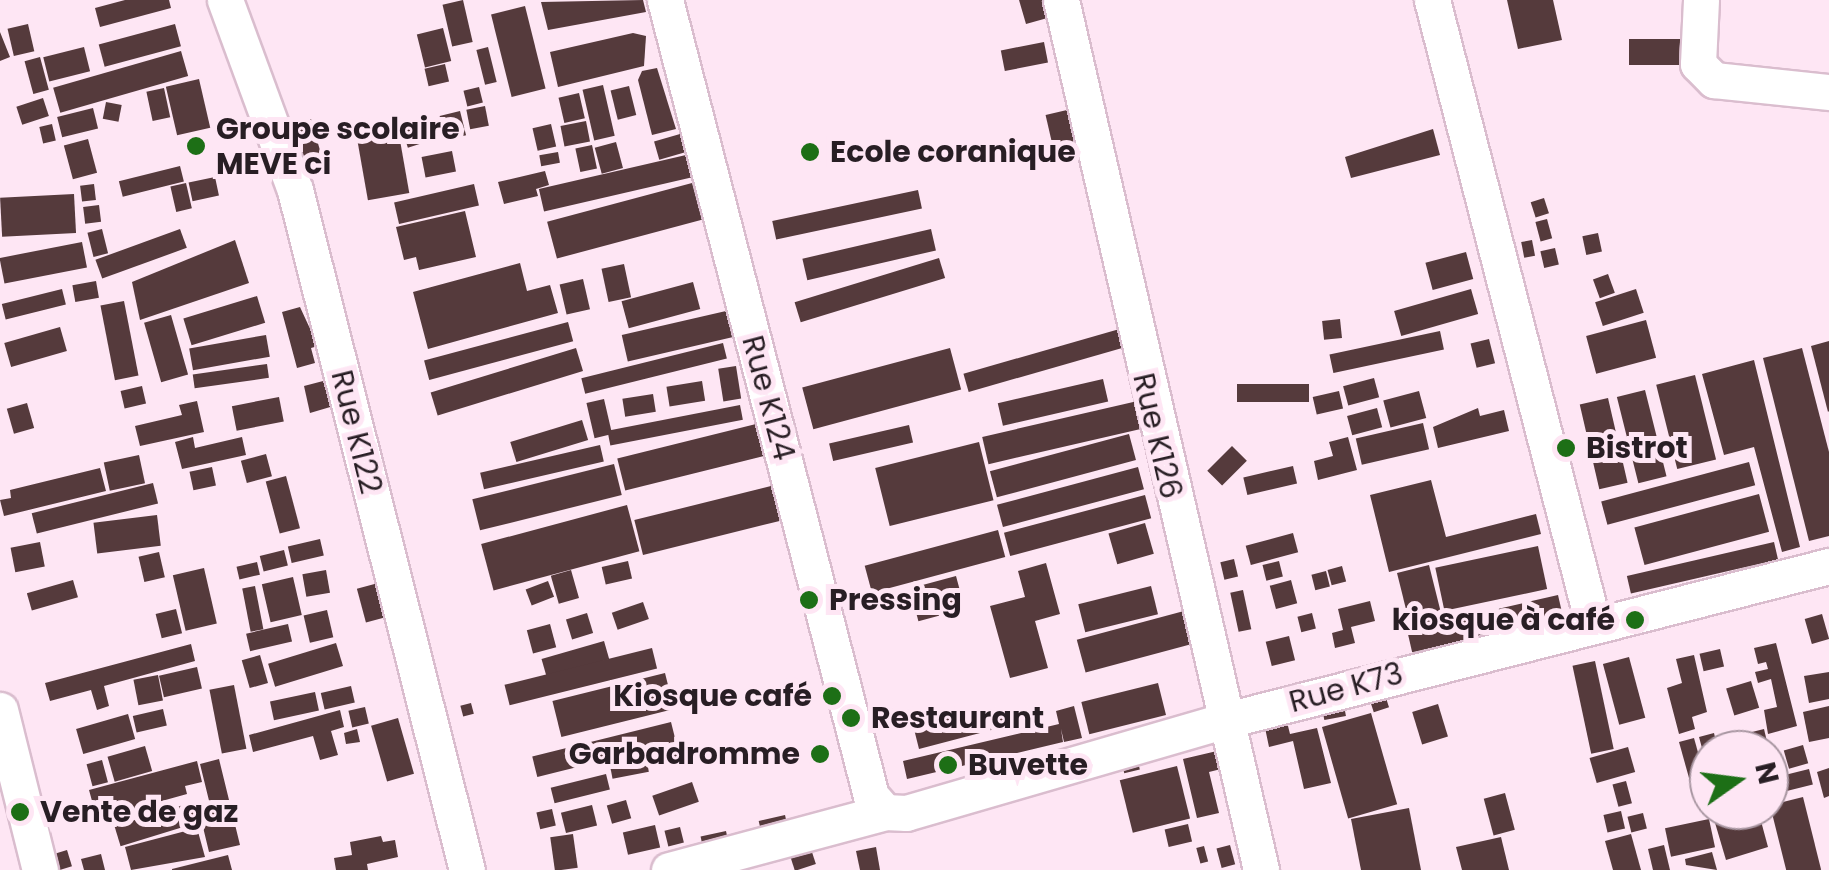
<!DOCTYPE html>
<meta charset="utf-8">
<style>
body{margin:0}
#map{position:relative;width:1829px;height:870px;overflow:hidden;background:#fee6f4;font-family:Poppins,sans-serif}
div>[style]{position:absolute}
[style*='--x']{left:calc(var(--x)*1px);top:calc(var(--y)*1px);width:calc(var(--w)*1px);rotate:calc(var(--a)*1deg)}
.building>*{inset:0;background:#553a3c;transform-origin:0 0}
.roads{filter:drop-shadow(2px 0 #dabdce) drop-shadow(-2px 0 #dabdce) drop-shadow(0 2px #dabdce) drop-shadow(0 -2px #dabdce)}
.minor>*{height:35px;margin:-17.5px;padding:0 17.5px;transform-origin:17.5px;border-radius:17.5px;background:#fff}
.dots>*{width:28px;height:28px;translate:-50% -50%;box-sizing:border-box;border:5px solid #fee6f4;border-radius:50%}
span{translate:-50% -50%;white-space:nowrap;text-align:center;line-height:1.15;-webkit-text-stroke:10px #fee6f4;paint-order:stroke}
.poi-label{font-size:30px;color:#281e24;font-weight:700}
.left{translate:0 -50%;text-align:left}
.right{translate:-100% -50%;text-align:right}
.street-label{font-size:30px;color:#281e24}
.north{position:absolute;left:1689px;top:730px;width:100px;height:100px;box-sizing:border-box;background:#fee6f4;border:2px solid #a896a1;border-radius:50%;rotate:76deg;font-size:28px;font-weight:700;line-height:40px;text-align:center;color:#281e24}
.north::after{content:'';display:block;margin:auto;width:35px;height:45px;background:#1d6f16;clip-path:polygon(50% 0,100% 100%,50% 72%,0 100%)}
</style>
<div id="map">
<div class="building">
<div style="clip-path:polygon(125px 0,169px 0,171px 8px,100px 27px,95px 8px)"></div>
<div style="left:463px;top:0;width:43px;height:21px;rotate:77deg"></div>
<div style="clip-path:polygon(643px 0,646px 12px,548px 30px,541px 2px)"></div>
<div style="clip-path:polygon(1019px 0,1046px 0,1051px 17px,1026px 24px)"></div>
<div style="clip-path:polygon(1507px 0,1553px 0,1562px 40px,1518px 49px)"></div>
<div style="left:525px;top:6px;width:85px;height:35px;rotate:76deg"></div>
<div style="left:28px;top:24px;width:28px;height:21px;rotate:77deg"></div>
<div style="left:175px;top:24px;width:23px;height:79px;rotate:75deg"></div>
<div style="left:443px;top:28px;width:34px;height:27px;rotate:76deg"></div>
<div style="clip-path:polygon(0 32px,10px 57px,0 61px)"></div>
<div style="clip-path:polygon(633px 33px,646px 36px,644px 66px,558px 87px,550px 52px)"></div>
<div style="left:1629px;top:39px;width:57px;height:26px"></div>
<div style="left:1044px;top:42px;width:21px;height:44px;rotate:79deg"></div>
<div style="left:84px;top:47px;width:25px;height:42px;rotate:76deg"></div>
<div style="left:488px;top:47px;width:36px;height:12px;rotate:76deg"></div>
<div style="left:181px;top:51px;width:26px;height:133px;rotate:74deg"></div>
<div style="left:40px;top:57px;width:34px;height:16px;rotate:75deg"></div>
<div style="left:445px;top:64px;width:18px;height:21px;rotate:77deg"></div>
<div style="clip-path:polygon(657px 68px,676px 129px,652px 135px,638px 80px,642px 71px)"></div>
<div style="left:199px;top:79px;width:50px;height:34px;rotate:77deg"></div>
<div style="left:603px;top:85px;width:52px;height:21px;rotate:77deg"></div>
<div style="left:629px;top:86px;width:30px;height:19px;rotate:76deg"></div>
<div style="left:479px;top:87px;width:16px;height:16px;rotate:76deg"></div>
<div style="left:164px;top:88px;width:30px;height:18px;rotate:78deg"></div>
<div style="left:579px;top:93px;width:26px;height:21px;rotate:77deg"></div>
<div style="left:43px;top:98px;width:19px;height:28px;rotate:72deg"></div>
<div style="left:106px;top:102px;width:16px;height:17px;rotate:11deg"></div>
<div style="left:485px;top:106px;width:20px;height:19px;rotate:79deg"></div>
<div style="left:93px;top:108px;width:21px;height:37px;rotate:76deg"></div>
<div style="left:1067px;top:110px;width:41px;height:22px;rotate:77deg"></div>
<div style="left:460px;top:111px;width:25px;height:21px;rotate:76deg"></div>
<div style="left:435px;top:118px;width:20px;height:35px;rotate:72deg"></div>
<div style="left:311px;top:119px;width:44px;height:32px;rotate:74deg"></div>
<div style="left:586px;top:121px;width:21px;height:26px;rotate:79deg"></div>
<div style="left:52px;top:124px;width:17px;height:13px;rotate:77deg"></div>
<div style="left:551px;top:124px;width:23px;height:19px;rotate:77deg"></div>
<div style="left:398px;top:129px;width:65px;height:42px;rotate:80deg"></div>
<div style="clip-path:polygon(1433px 129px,1440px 155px,1351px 178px,1345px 157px)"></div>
<div style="left:680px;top:134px;width:19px;height:27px;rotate:74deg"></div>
<div style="left:88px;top:139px;width:35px;height:25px;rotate:75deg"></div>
<div style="left:616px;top:142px;width:27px;height:22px;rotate:75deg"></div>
<div style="left:592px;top:145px;width:24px;height:17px;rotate:78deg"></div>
<div style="left:452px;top:151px;width:21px;height:31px;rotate:79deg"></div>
<div style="left:558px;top:152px;width:11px;height:19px;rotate:80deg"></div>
<div style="left:686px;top:155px;width:23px;height:151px;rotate:77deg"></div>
<div style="left:180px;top:166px;width:16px;height:63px;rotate:76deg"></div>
<div style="clip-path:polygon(545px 171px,549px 185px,536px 189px,538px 196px,504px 204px,498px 182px)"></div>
<div style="left:215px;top:177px;width:19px;height:27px;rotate:78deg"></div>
<div style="left:186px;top:183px;width:26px;height:16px;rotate:77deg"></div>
<div style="left:692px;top:183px;width:38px;height:150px;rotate:75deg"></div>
<div style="left:94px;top:184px;width:16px;height:14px;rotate:83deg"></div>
<div style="left:474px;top:184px;width:22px;height:82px;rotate:77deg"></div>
<div style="left:918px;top:190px;width:19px;height:149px;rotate:78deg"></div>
<div style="left:74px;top:194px;width:39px;height:74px;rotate:87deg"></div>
<div style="left:1544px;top:198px;width:16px;height:14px;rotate:72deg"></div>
<div style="left:99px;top:205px;width:17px;height:16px;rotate:83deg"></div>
<div style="clip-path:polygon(465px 211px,476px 257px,419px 270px,416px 257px,404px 260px,396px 227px)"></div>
<div style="left:1547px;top:219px;width:20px;height:12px;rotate:75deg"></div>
<div style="left:102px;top:229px;width:25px;height:15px;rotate:76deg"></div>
<div style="left:180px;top:229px;width:20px;height:90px;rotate:70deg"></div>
<div style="left:931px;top:229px;width:22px;height:132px;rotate:77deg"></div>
<div style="left:1598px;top:233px;width:19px;height:16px;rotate:78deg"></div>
<div style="clip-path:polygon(235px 240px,249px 283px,140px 320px,132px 282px)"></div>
<div style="left:1532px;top:240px;width:16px;height:11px;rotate:79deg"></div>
<div style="left:82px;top:242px;width:26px;height:84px;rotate:79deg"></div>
<div style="left:1555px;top:248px;width:17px;height:15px;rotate:77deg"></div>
<div style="left:1466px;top:252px;width:28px;height:42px;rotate:75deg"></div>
<div style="left:939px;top:258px;width:21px;height:151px;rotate:73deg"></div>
<div style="clip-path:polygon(520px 263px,527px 291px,550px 285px,558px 313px,428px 349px,413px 292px)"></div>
<div style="left:624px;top:264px;width:34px;height:23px;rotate:78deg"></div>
<div style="left:1608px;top:274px;width:20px;height:16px;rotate:70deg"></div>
<div style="left:583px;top:279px;width:31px;height:24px;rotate:77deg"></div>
<div style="left:96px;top:281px;width:17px;height:24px;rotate:80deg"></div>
<div style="left:693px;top:282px;width:28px;height:74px;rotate:75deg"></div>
<div style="left:62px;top:289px;width:16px;height:62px;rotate:76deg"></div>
<div style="left:1471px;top:289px;width:26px;height:80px;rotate:74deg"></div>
<div style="left:1636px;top:289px;width:25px;height:43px;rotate:72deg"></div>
<div style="left:257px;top:296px;width:28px;height:77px;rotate:73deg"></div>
<div style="left:124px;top:301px;width:76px;height:24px;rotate:79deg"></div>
<div style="clip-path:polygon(300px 307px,318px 346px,311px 348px,315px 363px,297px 368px,282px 312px)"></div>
<div style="left:726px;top:311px;width:27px;height:107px;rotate:77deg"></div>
<div style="left:171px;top:315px;width:62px;height:28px;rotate:74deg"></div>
<div style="left:1340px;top:319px;width:19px;height:18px;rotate:84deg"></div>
<div style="left:1646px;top:320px;width:39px;height:62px;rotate:75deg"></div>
<div style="left:568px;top:322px;width:20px;height:149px;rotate:75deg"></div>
<div style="left:60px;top:327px;width:25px;height:58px;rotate:74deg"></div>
<div style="left:1123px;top:328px;width:19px;height:166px;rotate:74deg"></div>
<div style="left:1440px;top:331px;width:19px;height:113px;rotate:78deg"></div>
<div style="left:266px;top:335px;width:22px;height:78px;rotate:80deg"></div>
<div style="left:1489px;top:339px;width:25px;height:19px;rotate:76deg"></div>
<div style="clip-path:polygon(1829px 341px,1829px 411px,1828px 412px,1811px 346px)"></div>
<div style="left:723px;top:343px;width:16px;height:146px;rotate:76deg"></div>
<div style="left:576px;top:348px;width:24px;height:152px;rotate:73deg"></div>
<div style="left:950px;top:348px;width:43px;height:153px;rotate:75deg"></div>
<div style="clip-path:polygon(1802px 348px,1829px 452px,1829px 536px,1809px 541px,1763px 358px)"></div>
<div style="clip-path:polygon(1754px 360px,1800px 547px,1782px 552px,1754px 447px,1724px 455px,1702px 374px)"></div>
<div style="left:267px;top:364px;width:14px;height:75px;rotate:82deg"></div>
<div style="left:736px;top:366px;width:33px;height:18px;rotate:81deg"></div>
<div style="left:1695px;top:375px;width:87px;height:40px;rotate:76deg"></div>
<div style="left:1374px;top:378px;width:20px;height:32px;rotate:75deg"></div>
<div style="left:1103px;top:379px;width:23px;height:108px;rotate:77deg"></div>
<div style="clip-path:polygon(327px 380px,337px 405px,310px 413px,304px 386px)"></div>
<div style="left:702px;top:381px;width:20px;height:36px;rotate:81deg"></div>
<div style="left:1237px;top:384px;width:72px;height:18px"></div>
<div style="left:142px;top:386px;width:18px;height:22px;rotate:77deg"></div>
<div style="left:1645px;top:390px;width:89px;height:29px;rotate:76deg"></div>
<div style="left:1339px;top:391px;width:18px;height:27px;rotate:77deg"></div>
<div style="left:1419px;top:391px;width:28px;height:37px;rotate:75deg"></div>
<div style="left:653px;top:394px;width:18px;height:31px;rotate:81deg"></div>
<div style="left:279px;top:397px;width:25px;height:48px;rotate:79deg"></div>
<div style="left:1608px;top:398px;width:87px;height:29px;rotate:77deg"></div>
<div style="left:604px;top:399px;width:36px;height:18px;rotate:77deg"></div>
<div style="left:1142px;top:400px;width:28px;height:164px;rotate:77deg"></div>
<div style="clip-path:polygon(197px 401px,204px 432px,140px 446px,135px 426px,182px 415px,179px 405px)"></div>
<div style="left:27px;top:403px;width:26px;height:21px;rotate:74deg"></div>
<div style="left:740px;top:405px;width:15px;height:135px;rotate:79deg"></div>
<div style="left:1377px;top:408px;width:20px;height:31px;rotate:75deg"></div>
<div style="clip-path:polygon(1478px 408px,1480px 416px,1504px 410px,1509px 431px,1438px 448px,1433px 427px)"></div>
<div style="left:582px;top:420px;width:21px;height:75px;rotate:73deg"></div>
<div style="left:1423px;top:423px;width:27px;height:69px;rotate:77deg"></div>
<div style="left:756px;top:424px;width:33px;height:143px;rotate:76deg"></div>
<div style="left:909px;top:425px;width:18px;height:82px;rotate:77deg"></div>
<div style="left:1129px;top:434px;width:27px;height:144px;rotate:75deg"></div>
<div style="clip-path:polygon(193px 437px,195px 448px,242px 437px,246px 455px,182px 469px,175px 442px)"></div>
<div style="clip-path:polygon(1348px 437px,1357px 470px,1318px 480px,1314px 461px,1333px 456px,1329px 442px)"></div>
<div style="left:979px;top:442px;width:60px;height:107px;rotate:76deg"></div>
<div style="left:600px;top:445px;width:17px;height:123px;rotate:77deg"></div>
<div style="left:1232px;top:446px;width:21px;height:35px;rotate:45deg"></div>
<div style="left:266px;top:454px;width:23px;height:26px;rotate:75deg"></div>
<div style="left:139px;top:455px;width:29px;height:36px;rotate:78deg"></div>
<div style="left:1749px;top:462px;width:24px;height:153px;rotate:75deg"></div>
<div style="left:614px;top:464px;width:32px;height:146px;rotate:76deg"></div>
<div style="left:1293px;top:466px;width:18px;height:51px;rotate:77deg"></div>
<div style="left:212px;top:467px;width:19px;height:23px;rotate:78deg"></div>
<div style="left:1138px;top:467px;width:23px;height:146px;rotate:75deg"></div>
<div style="clip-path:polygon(100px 468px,106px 491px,4px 516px,0 500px,11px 498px,10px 490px)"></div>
<div style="left:286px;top:476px;width:54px;height:21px;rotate:75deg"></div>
<div style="clip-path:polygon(1431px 480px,1446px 537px,1536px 514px,1541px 534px,1389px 572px,1370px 495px)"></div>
<div style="left:153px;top:483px;width:21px;height:125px;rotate:76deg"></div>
<div style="left:775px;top:485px;width:36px;height:145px;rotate:76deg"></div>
<div style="left:1759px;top:494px;width:39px;height:129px;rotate:75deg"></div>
<div style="left:1145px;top:495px;width:24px;height:146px;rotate:75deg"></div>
<div style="left:627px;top:505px;width:48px;height:151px;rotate:75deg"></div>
<div style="left:157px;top:515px;width:31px;height:64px;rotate:83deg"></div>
<div style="left:1145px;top:523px;width:32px;height:38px;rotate:74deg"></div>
<div style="left:998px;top:530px;width:28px;height:138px;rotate:75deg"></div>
<div style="left:1293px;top:533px;width:20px;height:49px;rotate:75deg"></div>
<div style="left:320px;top:539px;width:17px;height:33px;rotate:77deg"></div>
<div style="left:40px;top:542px;width:25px;height:30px;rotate:79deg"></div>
<div style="left:1774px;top:542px;width:18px;height:151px;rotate:77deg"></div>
<div style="left:1538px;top:546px;width:44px;height:105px;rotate:78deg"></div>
<div style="left:284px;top:550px;width:16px;height:25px;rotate:76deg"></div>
<div style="left:159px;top:552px;width:26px;height:21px;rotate:77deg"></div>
<div style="left:1234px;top:559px;width:18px;height:14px;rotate:77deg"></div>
<div style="left:628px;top:561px;width:18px;height:27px;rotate:77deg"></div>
<div style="left:1279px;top:561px;width:16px;height:17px;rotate:76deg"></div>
<div style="left:257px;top:562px;width:13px;height:21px;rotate:77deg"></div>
<div style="clip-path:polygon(1046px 563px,1060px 614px,1035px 621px,1048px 668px,1010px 678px,990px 606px,1025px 597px,1018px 571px)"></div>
<div style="left:1429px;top:565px;width:55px;height:33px;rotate:76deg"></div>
<div style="left:1342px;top:566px;width:16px;height:15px;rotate:75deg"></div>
<div style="left:204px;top:568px;width:57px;height:32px;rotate:77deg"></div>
<div style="left:326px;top:570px;width:23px;height:24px;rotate:80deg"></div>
<div style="left:571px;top:570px;width:29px;height:21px;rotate:74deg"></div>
<div style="left:1326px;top:571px;width:16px;height:15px;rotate:76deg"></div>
<div style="left:956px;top:576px;width:34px;height:48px;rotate:75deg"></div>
<div style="left:293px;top:577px;width:39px;height:32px;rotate:77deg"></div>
<div style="left:73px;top:580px;width:18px;height:48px;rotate:74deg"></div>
<div style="left:1291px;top:580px;width:24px;height:22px;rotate:75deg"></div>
<div style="left:548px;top:581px;width:17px;height:24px;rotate:69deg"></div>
<div style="left:382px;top:582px;width:35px;height:26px;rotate:75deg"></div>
<div style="left:255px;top:586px;width:44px;height:13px;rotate:79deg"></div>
<div style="left:1151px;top:586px;width:29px;height:75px;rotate:76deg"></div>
<div style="left:1243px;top:590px;width:40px;height:13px;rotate:78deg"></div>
<div style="left:1558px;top:595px;width:23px;height:155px;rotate:77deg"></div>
<div style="clip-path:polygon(1370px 601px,1375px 621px,1351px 627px,1355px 643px,1335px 648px,1332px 633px,1343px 630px,1338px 609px)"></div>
<div style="left:643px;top:602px;width:18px;height:33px;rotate:71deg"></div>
<div style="left:176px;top:609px;width:25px;height:21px;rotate:76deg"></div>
<div style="left:327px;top:610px;width:28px;height:24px;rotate:77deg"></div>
<div style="left:1184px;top:611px;width:34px;height:111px;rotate:75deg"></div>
<div style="left:587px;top:613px;width:21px;height:22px;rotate:73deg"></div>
<div style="left:1312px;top:613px;width:16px;height:15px;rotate:76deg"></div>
<div style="left:1822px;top:614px;width:26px;height:18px;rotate:74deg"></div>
<div style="left:288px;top:624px;width:18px;height:43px;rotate:77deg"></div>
<div style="left:550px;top:624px;width:24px;height:24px;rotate:75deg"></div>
<div style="left:1289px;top:636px;width:25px;height:24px;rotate:76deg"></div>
<div style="left:604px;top:641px;width:19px;height:65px;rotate:74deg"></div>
<div style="left:336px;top:643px;width:24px;height:71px;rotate:73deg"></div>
<div style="clip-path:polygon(1776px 643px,1797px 726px,1768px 734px,1764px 710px,1777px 707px,1771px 679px,1758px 683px,1755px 672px,1768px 669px,1766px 662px,1758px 664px,1754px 648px)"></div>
<div style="clip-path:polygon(191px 644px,195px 661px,104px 686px,109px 706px,97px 710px,91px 690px,50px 701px,45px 683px)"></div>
<div style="left:652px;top:648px;width:21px;height:152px;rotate:76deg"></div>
<div style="left:1720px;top:649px;width:18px;height:21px;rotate:77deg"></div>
<div style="left:260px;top:655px;width:29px;height:19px;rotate:74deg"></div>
<div style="clip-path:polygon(1694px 655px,1707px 712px,1692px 717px,1695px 729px,1679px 734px,1667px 688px,1682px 683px,1676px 659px)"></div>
<div style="left:1629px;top:657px;width:63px;height:27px;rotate:75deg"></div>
<div style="left:1595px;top:661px;width:90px;height:23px;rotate:78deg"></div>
<div style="left:197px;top:667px;width:22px;height:39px;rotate:77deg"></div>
<div style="clip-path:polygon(1829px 672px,1829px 699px,1809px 703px,1804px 676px)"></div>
<div style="left:665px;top:673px;width:37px;height:116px;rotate:76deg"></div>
<div style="left:158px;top:675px;width:26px;height:25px;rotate:79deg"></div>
<div style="left:1751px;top:681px;width:28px;height:26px;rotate:73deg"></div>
<div style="left:1158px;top:683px;width:33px;height:79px;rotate:76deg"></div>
<div style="left:234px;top:685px;width:65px;height:25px;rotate:79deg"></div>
<div style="left:351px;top:686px;width:17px;height:31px;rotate:77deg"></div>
<div style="left:315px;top:692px;width:19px;height:46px;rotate:78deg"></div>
<div style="left:1385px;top:695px;width:13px;height:16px;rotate:72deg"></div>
<div style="left:471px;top:703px;width:11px;height:11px;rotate:75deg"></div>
<div style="left:1438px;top:704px;width:34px;height:27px;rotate:73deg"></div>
<div style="clip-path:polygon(1074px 706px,1082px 738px,1064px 742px,1061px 729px,1063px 742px,907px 779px,903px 761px,1059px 724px,1056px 711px)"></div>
<div style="clip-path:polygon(1829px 706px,1829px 738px,1809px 742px,1803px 712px)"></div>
<div style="left:365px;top:707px;width:17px;height:17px;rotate:77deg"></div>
<div style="left:1000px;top:707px;width:20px;height:21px;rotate:75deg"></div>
<div style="left:163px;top:709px;width:17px;height:31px;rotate:77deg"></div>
<div style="clip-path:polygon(954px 709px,956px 720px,975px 715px,980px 733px,919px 749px,912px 721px)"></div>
<div style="clip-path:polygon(340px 710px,344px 727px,331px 731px,338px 755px,320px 760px,313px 736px,253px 752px,249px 735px)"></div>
<div style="left:1345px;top:711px;width:5px;height:22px;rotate:79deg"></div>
<div style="left:1371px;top:713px;width:95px;height:51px;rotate:74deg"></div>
<div style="left:128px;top:714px;width:26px;height:54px;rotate:74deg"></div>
<div style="left:398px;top:718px;width:58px;height:28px;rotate:74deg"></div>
<div style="clip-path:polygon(1286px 718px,1290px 734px,1317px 728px,1331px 783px,1304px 789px,1293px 741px,1269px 747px,1264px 723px)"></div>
<div style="left:671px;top:722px;width:21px;height:143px;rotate:76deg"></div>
<div style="clip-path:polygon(357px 729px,360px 742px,346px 744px,344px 733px)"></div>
<div style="clip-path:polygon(1764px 729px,1769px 750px,1748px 750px,1744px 734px)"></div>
<div style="clip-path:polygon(1714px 733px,1718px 750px,1709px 750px,1708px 770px,1699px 737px)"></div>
<div style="clip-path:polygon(1694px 738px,1709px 792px,1709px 800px,1696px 803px,1679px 742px)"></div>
<div style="left:1803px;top:745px;width:19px;height:20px;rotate:74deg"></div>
<div style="left:145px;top:746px;width:26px;height:39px;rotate:74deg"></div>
<div style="left:683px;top:746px;width:15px;height:19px;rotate:74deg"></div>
<div style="left:1628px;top:747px;width:26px;height:40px;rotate:74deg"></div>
<div style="clip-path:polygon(1217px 751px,1221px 769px,1209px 772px,1219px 813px,1197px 818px,1183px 759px)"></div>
<div style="left:1136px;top:753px;width:17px;height:16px;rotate:77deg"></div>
<div style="left:646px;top:757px;width:15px;height:37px;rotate:79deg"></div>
<div style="clip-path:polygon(219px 759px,240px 845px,209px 852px,202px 823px,214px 821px,200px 764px)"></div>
<div style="left:102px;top:760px;width:23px;height:16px;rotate:75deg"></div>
<div style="clip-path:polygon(197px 761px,202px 782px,185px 786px,187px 794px,97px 819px,89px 790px)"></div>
<div style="left:1177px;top:766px;width:54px;height:59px;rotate:76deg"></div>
<div style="clip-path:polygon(1829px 768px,1829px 796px,1824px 798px,1817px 772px)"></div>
<div style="left:1809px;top:769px;width:16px;height:29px;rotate:76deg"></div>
<div style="clip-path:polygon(1774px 772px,1779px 792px,1769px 795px,1769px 773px)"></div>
<div style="left:606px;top:774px;width:16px;height:57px;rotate:76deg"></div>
<div style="left:1626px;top:781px;width:23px;height:14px;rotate:75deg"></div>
<div style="left:692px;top:782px;width:21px;height:42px;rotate:71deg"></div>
<div style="left:1505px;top:793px;width:38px;height:22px;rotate:75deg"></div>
<div style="left:1803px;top:797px;width:75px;height:34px;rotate:76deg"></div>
<div style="left:626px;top:800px;width:19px;height:20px;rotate:74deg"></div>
<div style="left:190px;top:803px;width:21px;height:79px;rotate:73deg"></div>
<div style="left:592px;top:805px;width:21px;height:32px;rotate:76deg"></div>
<div style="clip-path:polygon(1409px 808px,1421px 870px,1361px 870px,1351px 819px)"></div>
<div style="left:552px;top:809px;width:17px;height:16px;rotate:77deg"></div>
<div style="clip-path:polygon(1733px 810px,1758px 810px,1768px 847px,1726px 860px,1713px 816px)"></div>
<div style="left:1621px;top:811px;width:18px;height:18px;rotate:77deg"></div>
<div style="left:1643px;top:813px;width:16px;height:16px;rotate:76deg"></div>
<div style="left:785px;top:815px;width:23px;height:27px;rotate:77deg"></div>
<div style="left:1709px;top:819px;width:29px;height:45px;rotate:78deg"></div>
<div style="left:1188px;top:824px;width:18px;height:24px;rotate:77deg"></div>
<div style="left:655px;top:825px;width:23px;height:33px;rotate:77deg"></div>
<div style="left:680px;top:827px;width:16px;height:16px;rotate:76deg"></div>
<div style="clip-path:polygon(197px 828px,205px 857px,131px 870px,125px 847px)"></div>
<div style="left:726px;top:831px;width:19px;height:26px;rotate:78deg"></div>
<div style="left:573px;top:834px;width:34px;height:23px;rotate:82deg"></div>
<div style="clip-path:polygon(1631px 834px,1641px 870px,1613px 870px,1605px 841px)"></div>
<div style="clip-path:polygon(381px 836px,383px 842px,395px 840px,398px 857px,367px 864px,368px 870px,336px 870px,334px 858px,352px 855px,350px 842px)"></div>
<div style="clip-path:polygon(1501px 837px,1509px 870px,1462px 870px,1456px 847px)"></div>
<div style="left:1230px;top:845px;width:20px;height:14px;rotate:75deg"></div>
<div style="clip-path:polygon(1664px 845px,1670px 870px,1653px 870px,1648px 849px)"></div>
<div style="left:810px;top:846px;width:19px;height:22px;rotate:72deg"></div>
<div style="left:1204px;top:846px;width:16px;height:8px;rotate:75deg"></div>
<div style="clip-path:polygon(876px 847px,880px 870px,860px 870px,856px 851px)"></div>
<div style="left:67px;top:850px;width:17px;height:17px;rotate:73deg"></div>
<div style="clip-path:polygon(1712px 852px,1717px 870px,1686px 865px,1685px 859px)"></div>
<div style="clip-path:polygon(101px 854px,105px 870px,84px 870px,81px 859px)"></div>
<div style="clip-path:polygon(228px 855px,232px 870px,172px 870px,172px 869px)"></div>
</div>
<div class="roads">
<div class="minor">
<div style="--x:225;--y:0;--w:202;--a:69.8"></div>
<div style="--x:295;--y:190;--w:701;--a:75.81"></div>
<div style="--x:665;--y:0;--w:822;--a:75.49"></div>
<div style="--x:871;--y:796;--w:21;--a:49"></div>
<div style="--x:885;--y:812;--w:21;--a:3"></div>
<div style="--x:906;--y:813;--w:330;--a:-16.2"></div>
<div style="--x:1223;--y:721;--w:626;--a:-14.35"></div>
<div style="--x:1061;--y:0;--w:893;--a:77.05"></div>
<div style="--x:1432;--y:0;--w:644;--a:75.53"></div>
<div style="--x:1701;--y:0;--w:64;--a:92.7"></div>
<div style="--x:1698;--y:64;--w:23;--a:45"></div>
<div style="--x:1714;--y:80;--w:116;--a:6"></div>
<div style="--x:0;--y:710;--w:165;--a:76"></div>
<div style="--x:669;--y:870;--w:224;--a:-15"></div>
</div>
</div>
<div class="dots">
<div style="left:196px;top:146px;background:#1d6f16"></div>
<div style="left:810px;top:152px;background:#1d6f16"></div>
<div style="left:1566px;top:448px;background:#1d6f16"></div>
<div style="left:809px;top:600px;background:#1d6f16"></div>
<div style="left:1635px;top:620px;background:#1d6f16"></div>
<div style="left:832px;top:696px;background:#1d6f16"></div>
<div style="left:851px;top:718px;background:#1d6f16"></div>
<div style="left:820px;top:754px;background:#1d6f16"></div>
<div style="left:948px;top:765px;background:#1d6f16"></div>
<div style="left:20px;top:812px;background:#1d6f16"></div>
</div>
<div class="poi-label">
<span class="left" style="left:216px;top:146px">Groupe scolaire<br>MEVE ci</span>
<span class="left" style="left:830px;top:152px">Ecole coranique</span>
<span class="left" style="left:1586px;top:448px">Bistrot</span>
<span class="left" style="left:829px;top:600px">Pressing</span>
<span class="right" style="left:1615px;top:620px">kiosque à café</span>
<span class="right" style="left:812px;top:696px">Kiosque café</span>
<span class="left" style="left:871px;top:718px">Restaurant</span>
<span class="right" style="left:800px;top:754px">Garbadromme</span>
<span class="left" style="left:968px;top:765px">Buvette</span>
<span class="left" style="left:40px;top:812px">Vente de gaz</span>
</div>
<div class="street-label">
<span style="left:768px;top:398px;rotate:75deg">Rue K124</span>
<span style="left:356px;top:432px;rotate:76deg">Rue K122</span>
<span style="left:1157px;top:436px;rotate:77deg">Rue K126</span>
<span style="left:1346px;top:688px;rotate:-15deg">Rue K73</span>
</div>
<div class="north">N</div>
</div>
